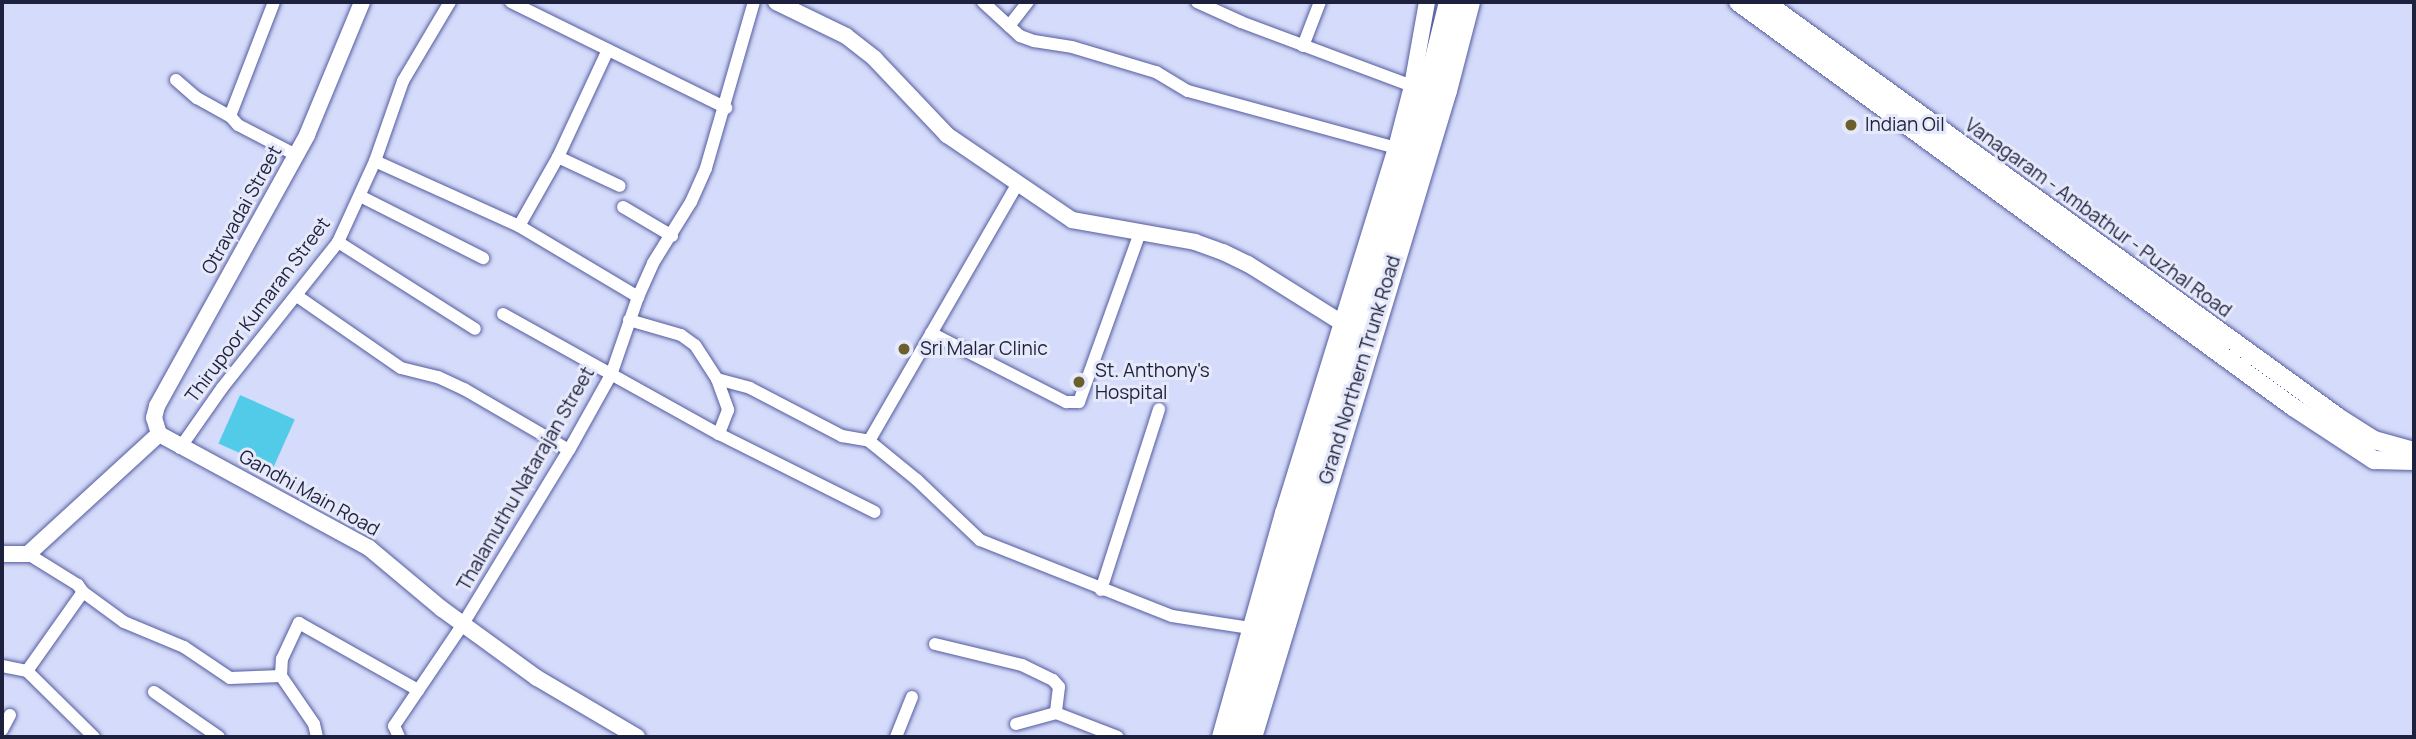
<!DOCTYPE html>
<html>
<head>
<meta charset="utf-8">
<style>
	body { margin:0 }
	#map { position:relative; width:2416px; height:739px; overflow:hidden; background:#d5dbfa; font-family:Manrope,sans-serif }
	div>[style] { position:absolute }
	.water>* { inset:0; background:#52cbe9; transform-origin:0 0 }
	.roads { filter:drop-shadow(0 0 2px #545c9f) drop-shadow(0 0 2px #545c9f) }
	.street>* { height:12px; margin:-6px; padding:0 6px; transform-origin:6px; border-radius:6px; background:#fff }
	.secondary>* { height:16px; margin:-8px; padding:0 8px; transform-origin:8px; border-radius:8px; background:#fff }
	.primary>* { height:18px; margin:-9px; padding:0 9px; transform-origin:9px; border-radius:9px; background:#fff }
	.highway>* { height:21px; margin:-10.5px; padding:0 10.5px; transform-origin:10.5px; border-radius:10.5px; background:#fff }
	.dots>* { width:19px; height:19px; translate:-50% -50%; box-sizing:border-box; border:4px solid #e6e9f9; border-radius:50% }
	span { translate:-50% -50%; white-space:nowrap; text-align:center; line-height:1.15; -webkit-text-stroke:6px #e6e9f9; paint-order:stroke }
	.poi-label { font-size:19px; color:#1d213d }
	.left { translate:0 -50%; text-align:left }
	.street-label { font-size:19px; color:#1d213d }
	.frame { position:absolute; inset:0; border:4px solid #1d213d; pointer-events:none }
</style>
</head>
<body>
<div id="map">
	<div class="water">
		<i style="left:240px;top:395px;width:60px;height:53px;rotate:24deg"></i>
	</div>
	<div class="roads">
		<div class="street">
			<i style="left:274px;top:2px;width:122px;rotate:111.1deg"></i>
			<i style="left:230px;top:116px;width:12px;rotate:48deg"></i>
			<i style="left:238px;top:125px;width:65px;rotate:27.3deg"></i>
			<i style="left:511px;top:2px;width:240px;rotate:26.2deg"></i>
			<i style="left:983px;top:2px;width:50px;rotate:42.6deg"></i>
			<i style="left:1020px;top:36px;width:15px;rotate:20deg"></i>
			<i style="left:1034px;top:41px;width:38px;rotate:9deg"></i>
			<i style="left:1072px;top:47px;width:88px;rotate:16.6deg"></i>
			<i style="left:1156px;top:72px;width:37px;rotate:31deg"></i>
			<i style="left:1188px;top:91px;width:216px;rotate:15.3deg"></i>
			<i style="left:1197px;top:2px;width:48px;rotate:24.4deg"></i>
			<i style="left:1241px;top:22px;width:183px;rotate:20.5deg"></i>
			<i style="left:1009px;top:26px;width:31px;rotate:-52deg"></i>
			<i style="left:1303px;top:46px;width:47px;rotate:-68.9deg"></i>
			<i style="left:176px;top:80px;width:28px;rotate:41deg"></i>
			<i style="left:197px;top:98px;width:38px;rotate:29deg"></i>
			<i style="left:558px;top:157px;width:68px;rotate:25.1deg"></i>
			<i style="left:375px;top:161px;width:158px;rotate:24.3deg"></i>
			<i style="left:519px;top:226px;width:139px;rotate:30.8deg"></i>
			<i style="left:360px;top:196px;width:138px;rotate:26.8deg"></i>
			<i style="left:623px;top:207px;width:57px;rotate:30.6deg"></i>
			<i style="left:519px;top:226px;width:79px;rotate:-60.5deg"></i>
			<i style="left:558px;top:157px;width:118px;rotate:-65deg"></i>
			<i style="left:338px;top:242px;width:162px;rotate:32.4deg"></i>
			<i style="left:297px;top:296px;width:126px;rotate:34.7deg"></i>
			<i style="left:401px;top:368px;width:38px;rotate:14deg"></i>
			<i style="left:438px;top:377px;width:29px;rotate:25deg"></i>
			<i style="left:464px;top:389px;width:121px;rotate:30.2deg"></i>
			<i style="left:503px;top:314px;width:247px;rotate:29.1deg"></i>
			<i style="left:719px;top:434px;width:174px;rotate:26.6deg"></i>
			<i style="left:629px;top:320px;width:54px;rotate:16.1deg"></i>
			<i style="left:681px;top:335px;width:17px;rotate:36deg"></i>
			<i style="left:695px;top:345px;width:40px;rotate:57.1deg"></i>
			<i style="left:717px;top:379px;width:33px;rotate:70deg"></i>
			<i style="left:728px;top:410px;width:26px;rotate:111deg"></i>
			<i style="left:931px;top:333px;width:152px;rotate:27.1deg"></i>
			<i style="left:1066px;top:402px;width:13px"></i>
			<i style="left:1079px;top:402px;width:180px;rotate:-70.2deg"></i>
			<i style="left:717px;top:379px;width:34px;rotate:15deg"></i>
			<i style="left:750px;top:388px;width:104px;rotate:27.6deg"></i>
			<i style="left:842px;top:436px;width:27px;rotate:10deg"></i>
			<i style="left:869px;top:441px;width:62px;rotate:39.1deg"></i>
			<i style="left:917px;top:480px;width:87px;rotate:43.6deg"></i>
			<i style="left:980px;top:540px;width:206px;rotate:21.6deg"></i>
			<i style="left:1172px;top:616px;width:79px;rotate:8.7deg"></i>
			<i style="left:869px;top:441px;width:296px;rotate:-60deg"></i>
			<i style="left:180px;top:448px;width:73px;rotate:-55deg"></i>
			<i style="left:222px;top:388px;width:186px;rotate:-51.5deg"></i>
			<i style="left:338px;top:242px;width:89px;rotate:-65.4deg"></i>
			<i style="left:375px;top:161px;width:85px;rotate:-70.7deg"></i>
			<i style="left:403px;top:81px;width:92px;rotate:-59.3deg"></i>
			<i style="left:1101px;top:590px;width:190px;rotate:-72.2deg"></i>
			<i style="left:83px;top:592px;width:51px;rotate:36.2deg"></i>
			<i style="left:124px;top:622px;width:65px;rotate:22.6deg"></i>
			<i style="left:184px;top:647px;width:55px;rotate:34deg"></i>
			<i style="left:230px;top:678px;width:51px;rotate:-2.2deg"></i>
			<i style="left:935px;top:644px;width:89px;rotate:13.6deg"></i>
			<i style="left:1022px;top:665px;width:34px;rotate:26deg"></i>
			<i style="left:1053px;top:680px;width:9px;rotate:49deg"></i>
			<i style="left:1059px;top:687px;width:26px;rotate:97deg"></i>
			<i style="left:1056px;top:713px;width:66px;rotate:21.2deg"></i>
			<i style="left:2px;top:666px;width:25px;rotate:11deg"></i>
			<i style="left:27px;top:671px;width:94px;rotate:44.6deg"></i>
			<i style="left:27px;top:671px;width:97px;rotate:-54.7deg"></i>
			<i style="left:83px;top:592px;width:9px;rotate:-126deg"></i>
			<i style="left:78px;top:585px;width:59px;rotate:-148.2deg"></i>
			<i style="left:154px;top:692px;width:79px;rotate:34.7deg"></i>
			<i style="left:1016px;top:724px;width:41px;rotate:-15.4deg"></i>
			<i style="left:2px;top:730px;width:17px;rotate:-62deg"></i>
			<i style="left:317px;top:737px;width:13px;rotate:-103deg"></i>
			<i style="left:314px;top:724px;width:58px;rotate:-124.5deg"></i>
			<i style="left:281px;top:676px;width:17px;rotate:-87deg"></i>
			<i style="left:282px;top:659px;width:40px;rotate:-65deg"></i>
			<i style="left:299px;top:623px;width:137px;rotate:29.4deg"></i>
			<i style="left:399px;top:737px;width:12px;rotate:-114deg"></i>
			<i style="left:394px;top:726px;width:123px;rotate:-55.9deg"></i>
			<i style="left:463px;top:624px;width:204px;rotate:-58.7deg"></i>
			<i style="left:569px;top:450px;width:86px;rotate:-60.8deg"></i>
			<i style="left:611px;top:375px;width:83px;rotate:-70.9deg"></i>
			<i style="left:638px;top:297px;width:37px;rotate:-66deg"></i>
			<i style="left:653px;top:263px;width:72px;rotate:-58.1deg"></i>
			<i style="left:691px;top:202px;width:37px;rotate:-66deg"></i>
			<i style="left:706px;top:168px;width:173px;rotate:-73.9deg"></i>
			<i style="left:896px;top:737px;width:43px;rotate:-68.2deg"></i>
		</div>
		<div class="secondary">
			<i style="left:776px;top:2px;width:78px;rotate:25.9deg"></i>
			<i style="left:846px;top:36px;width:37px;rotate:38deg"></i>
			<i style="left:875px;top:59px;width:105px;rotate:46.5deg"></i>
			<i style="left:947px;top:135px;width:151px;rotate:34.2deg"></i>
			<i style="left:1072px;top:220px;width:125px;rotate:10.1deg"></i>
			<i style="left:1195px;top:242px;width:30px;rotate:20deg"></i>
			<i style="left:1223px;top:252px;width:28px;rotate:26deg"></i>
			<i style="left:1248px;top:264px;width:111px;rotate:32.1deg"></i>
			<i style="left:159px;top:434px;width:17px;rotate:-107deg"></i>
			<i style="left:154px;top:418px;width:12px;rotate:-76deg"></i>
			<i style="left:157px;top:406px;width:310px;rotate:-61deg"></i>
			<i style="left:307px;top:135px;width:144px;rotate:-67.5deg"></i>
			<i style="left:2px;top:554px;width:26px"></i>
			<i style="left:28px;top:554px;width:178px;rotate:-42.5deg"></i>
			<i style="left:159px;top:434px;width:239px;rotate:28.5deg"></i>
			<i style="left:369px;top:548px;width:95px;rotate:39.9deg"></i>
			<i style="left:442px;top:609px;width:117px;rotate:36deg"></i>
			<i style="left:537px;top:678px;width:116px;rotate:30.5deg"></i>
			<i style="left:1220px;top:737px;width:233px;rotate:-74.3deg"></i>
			<i style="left:1283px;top:513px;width:382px;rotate:-72.8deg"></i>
			<i style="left:1396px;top:148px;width:64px;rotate:-75.5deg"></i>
			<i style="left:1412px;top:86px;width:85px;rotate:-79.9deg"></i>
		</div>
		<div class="primary">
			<i style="left:1738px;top:2px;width:687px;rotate:36.12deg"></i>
			<i style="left:2293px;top:407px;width:97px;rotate:33.2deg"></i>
			<i style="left:2374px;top:460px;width:40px;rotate:1.4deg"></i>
			<i style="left:1765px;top:2px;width:707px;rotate:35.91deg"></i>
			<i style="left:2338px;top:417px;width:43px;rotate:32.6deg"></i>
			<i style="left:2374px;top:440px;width:41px;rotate:15.4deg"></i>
		</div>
		<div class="highway">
			<i style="left:1234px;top:737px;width:415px;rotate:-73.8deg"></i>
			<i style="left:1350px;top:339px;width:224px;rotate:-72.3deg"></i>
			<i style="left:1418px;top:126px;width:128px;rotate:-76deg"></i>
			<i style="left:1251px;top:737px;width:676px;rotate:-73.23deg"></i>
			<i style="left:1446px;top:90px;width:91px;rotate:-75.4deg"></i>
		</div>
	</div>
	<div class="dots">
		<i style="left:1851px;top:125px;background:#6b602d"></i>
		<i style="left:904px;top:349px;background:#6b602d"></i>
		<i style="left:1079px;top:382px;background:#6b602d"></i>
	</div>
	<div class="poi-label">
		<span class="left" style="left:1865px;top:125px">Indian Oil</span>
		<span class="left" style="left:920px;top:349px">Sri Malar Clinic</span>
		<span class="left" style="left:1095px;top:382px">St. Anthony's<br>Hospital</span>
	</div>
	<div class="street-label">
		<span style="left:242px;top:210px;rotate:-61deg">Otravadai Street</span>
		<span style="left:2098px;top:218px;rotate:36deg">Vanagaram - Ambathur - Puzhal Road</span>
		<span style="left:258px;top:310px;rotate:-53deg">Thirupoor Kumaran Street</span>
		<span style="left:1360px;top:370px;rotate:-73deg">Grand Northern Trunk Road</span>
		<span style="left:526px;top:479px;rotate:-60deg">Thalamuthu Natarajan Street</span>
		<span style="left:309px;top:493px;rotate:29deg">Gandhi Main Road</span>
	</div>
	<div class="frame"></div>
</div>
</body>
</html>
